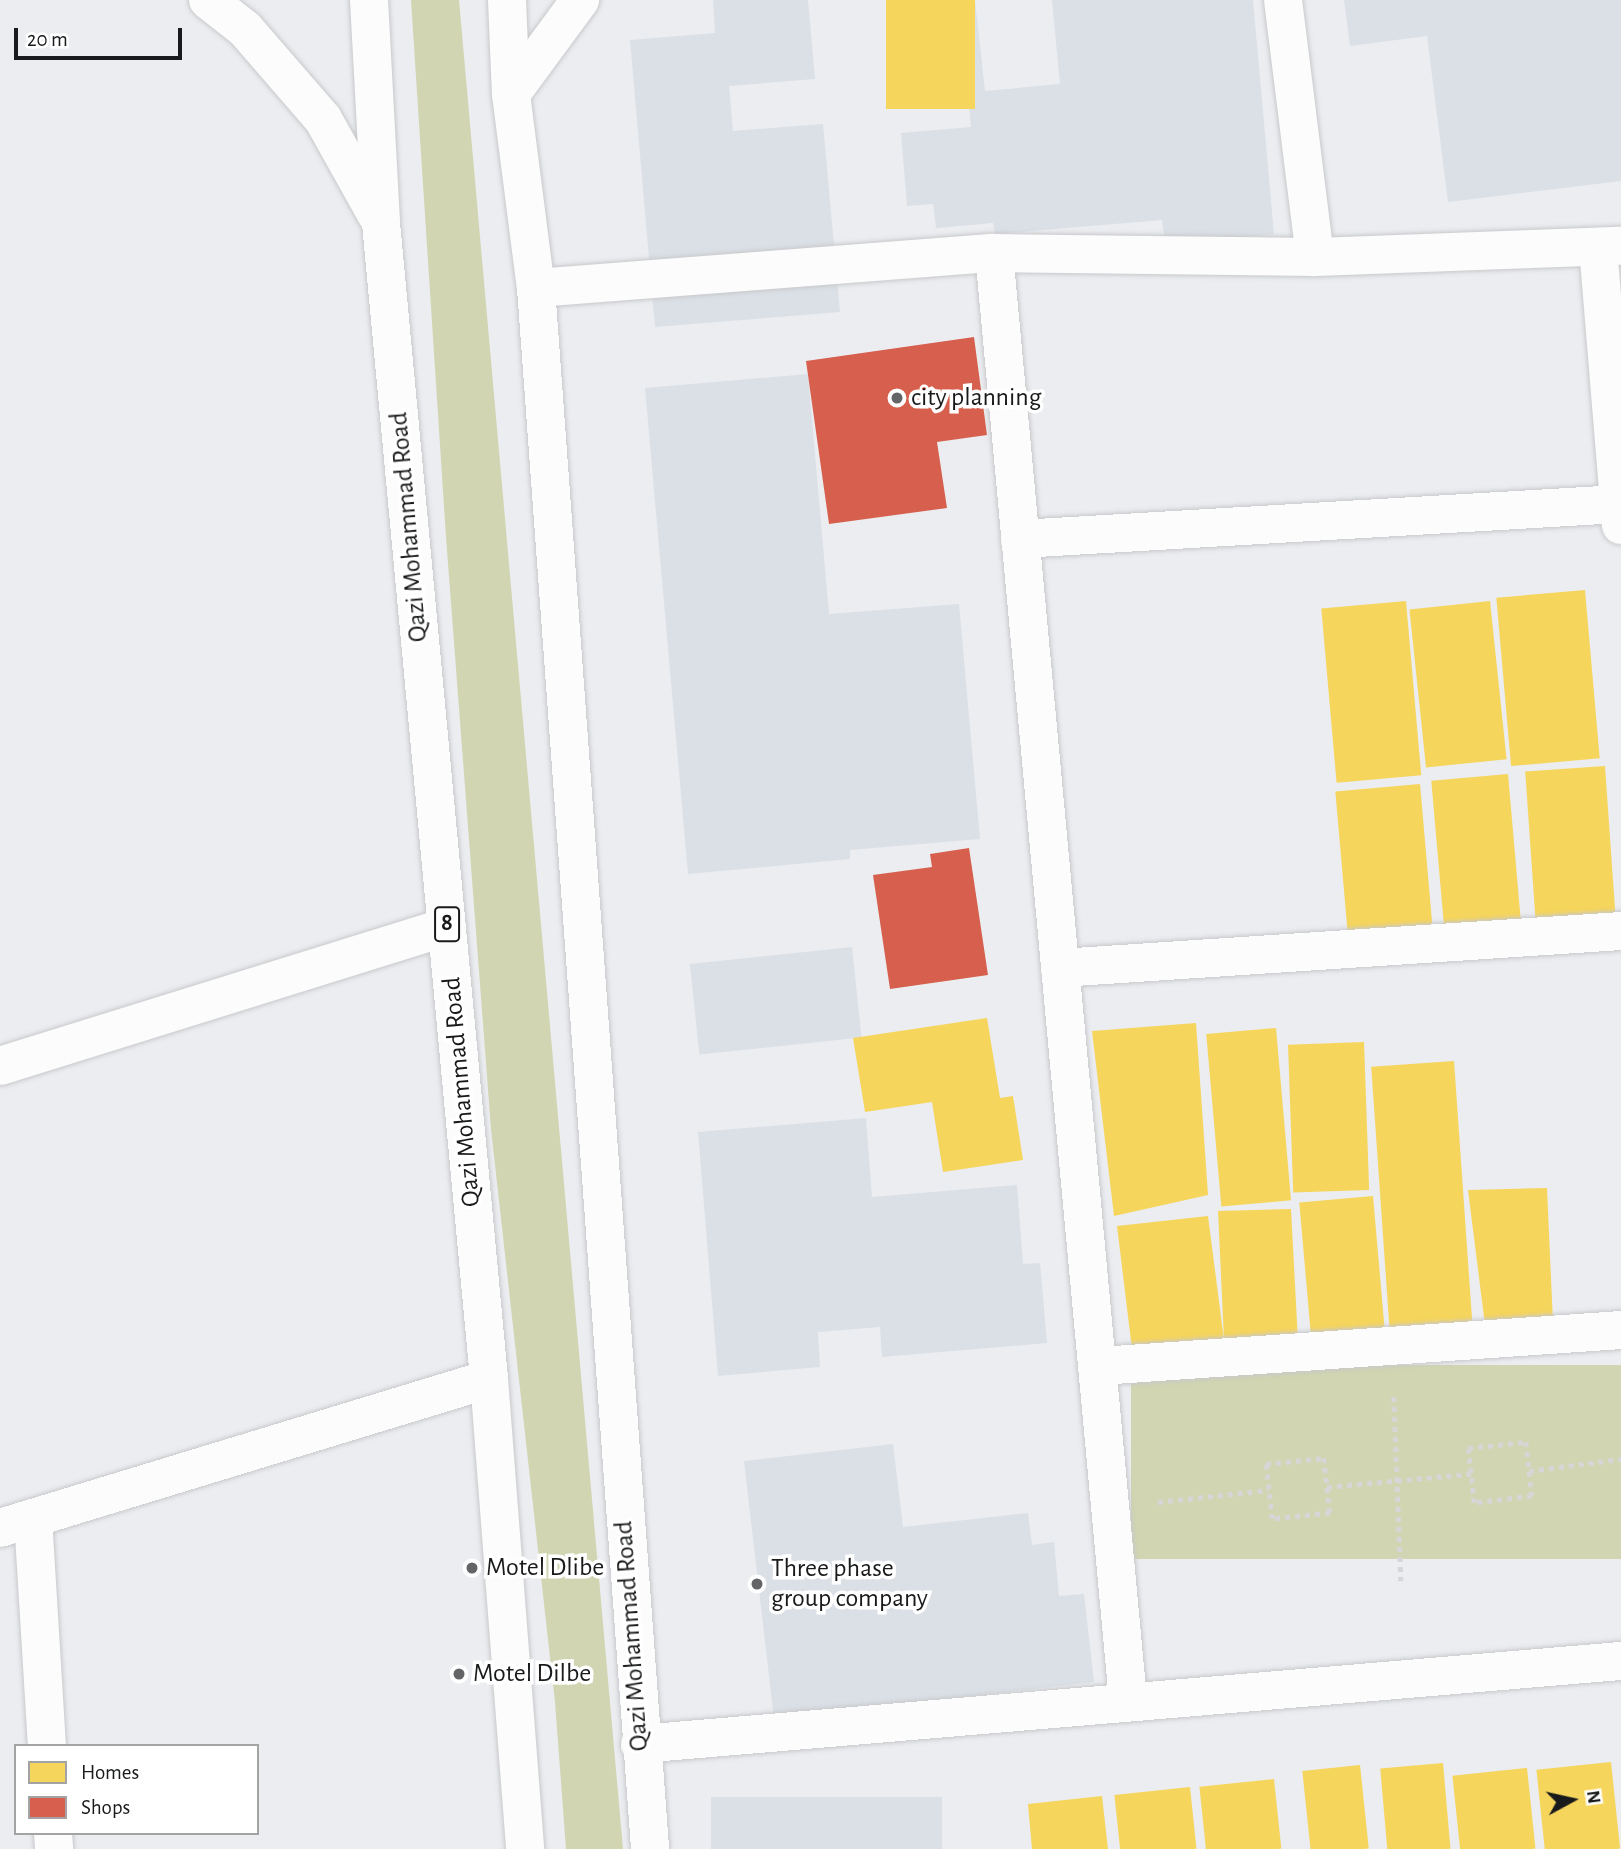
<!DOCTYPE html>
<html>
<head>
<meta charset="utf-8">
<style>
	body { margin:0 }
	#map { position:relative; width:1621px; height:1849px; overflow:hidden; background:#ebedf0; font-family:"Alegreya Sans",sans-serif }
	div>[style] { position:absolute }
	.built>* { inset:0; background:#dbe0e7; transform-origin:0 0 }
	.green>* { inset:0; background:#d1d5b1; transform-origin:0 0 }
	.homes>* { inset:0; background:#f6d55c; transform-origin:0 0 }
	.shops>* { inset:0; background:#d6604d }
	.path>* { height:4.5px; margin-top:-2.25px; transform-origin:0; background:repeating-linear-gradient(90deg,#d6d6d6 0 5px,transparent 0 10px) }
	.roads { filter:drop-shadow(0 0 2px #c8c9cb) drop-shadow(0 0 2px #c8c9cb) }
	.minor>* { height:38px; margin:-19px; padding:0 19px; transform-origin:19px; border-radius:19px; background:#fcfcfd }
	.major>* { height:38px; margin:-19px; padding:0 19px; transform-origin:19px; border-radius:19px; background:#fcfcfd }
	.dots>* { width:19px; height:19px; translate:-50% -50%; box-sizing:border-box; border:4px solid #fff; border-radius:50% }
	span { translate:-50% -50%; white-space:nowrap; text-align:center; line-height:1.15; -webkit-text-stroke:7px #fff; paint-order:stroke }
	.shield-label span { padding:2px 5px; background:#fff; border:2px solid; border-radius:5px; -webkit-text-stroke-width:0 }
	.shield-label { font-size:24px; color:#191a1b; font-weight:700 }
	.poi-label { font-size:26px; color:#191a1b }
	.left { translate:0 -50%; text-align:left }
	.street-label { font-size:26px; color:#191a1b }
	.legend { position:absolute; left:14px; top:1744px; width:245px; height:91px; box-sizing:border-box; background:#fff; border:2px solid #a3a3a4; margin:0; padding:9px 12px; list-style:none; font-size:21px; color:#191a1b }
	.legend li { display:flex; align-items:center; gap:14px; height:35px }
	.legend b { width:35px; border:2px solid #a3a3a4 }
	.north { position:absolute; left:1537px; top:1765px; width:70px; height:70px; -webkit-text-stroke:5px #fff; paint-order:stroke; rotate:82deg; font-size:19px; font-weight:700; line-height:28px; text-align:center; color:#191a1b }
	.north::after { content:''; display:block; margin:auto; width:24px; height:32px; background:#191a1b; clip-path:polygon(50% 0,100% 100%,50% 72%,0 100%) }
	.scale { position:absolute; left:14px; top:28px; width:168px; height:32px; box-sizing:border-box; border:4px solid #191a1b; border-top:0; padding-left:9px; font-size:21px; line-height:24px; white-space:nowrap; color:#191a1b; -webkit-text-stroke:5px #fff; paint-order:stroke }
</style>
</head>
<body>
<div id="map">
	<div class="built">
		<i style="clip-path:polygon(713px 0,808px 0,815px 79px,729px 86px,733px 131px,823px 124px,840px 312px,655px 327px,630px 40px,715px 33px)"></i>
		<i style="clip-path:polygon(886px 0,975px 0,985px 91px,1060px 84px,1052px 0,1253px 0,1274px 234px,1165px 244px,1162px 220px,995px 234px,993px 223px,936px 228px,933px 204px,907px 206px,901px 133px,971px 127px,969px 102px,896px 109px)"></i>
		<i style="clip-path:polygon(1344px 0,1621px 0,1621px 181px,1448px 202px,1427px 36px,1350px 46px)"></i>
		<i style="clip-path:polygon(808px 374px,829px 614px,959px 604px,980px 839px,850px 850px,850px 859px,688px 874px,645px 388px)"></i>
		<i style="left:852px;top:947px;width:91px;height:163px;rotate:84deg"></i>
		<i style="clip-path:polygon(866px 1118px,872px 1197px,1017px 1185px,1023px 1264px,1040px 1263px,1047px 1343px,882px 1357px,880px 1327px,818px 1332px,820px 1367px,718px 1376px,698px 1132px)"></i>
		<i style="clip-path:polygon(893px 1444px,903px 1527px,1028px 1513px,1032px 1545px,1054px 1542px,1059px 1596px,1084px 1594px,1094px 1682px,774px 1719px,744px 1461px)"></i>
		<i style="left:711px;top:1797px;width:231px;height:52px"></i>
	</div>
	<div class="green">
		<i style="clip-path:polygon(411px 0,459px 0,623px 1849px,566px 1849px,555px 1702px,491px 1129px,446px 537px)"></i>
		<i style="left:1621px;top:1365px;width:194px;height:490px;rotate:90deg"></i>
	</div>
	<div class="homes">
		<i style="left:886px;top:0;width:89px;height:109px"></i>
		<i style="left:1585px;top:590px;width:169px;height:89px;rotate:85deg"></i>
		<i style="left:1406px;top:601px;width:175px;height:85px;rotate:85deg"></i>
		<i style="left:1490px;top:601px;width:159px;height:81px;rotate:84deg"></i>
		<i style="left:1605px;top:766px;width:153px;height:80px;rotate:86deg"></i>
		<i style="left:1508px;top:774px;width:152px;height:77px;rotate:85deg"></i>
		<i style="left:1420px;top:784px;width:149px;height:85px;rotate:85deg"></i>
		<i style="clip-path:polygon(987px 1018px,1000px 1098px,1013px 1096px,1023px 1160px,943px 1172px,932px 1102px,865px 1112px,853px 1038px)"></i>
		<i style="clip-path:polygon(1196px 1023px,1208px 1195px,1114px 1216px,1092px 1031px)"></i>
		<i style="left:1276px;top:1028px;width:173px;height:70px;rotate:85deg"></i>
		<i style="left:1364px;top:1042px;width:148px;height:76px;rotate:88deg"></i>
		<i style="left:1454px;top:1061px;width:272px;height:83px;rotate:86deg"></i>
		<i style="clip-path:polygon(1547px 1188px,1553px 1323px,1485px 1325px,1468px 1190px)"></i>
		<i style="left:1373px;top:1196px;width:141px;height:74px;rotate:85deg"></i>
		<i style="clip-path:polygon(1291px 1209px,1298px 1341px,1136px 1382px,1117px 1226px,1208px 1216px,1224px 1340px,1218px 1211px)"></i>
		<i style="left:1611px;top:1762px;width:87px;height:75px;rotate:84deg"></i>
		<i style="left:1443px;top:1763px;width:86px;height:63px;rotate:85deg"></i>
		<i style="left:1360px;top:1765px;width:84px;height:58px;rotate:84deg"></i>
		<i style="left:1527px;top:1768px;width:81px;height:75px;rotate:84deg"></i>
		<i style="left:1274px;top:1779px;width:70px;height:75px;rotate:84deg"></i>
		<i style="left:1190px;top:1787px;width:62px;height:76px;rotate:84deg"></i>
		<i style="clip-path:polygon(1102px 1796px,1108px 1849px,1032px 1849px,1028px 1804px)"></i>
	</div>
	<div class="shops">
		<i style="clip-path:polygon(974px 337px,987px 435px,937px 442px,947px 508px,829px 524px,806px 361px)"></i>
		<i style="clip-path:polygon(969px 848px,988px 975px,890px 989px,873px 875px,932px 867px,930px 854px)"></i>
	</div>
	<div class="path">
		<i style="left:1394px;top:1397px;width:184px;rotate:87.8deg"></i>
		<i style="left:1526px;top:1442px;width:54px;rotate:83.7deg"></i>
		<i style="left:1532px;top:1496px;width:58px;rotate:173.1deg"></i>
		<i style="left:1474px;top:1503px;width:55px;rotate:-96.2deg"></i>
		<i style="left:1468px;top:1448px;width:58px;rotate:-5.9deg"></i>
		<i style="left:1324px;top:1458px;width:55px;rotate:83.8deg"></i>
		<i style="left:1330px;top:1513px;width:58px;rotate:174.1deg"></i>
		<i style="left:1272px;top:1519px;width:55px;rotate:-96.2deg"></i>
		<i style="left:1266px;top:1464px;width:58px;rotate:-5.9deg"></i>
		<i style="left:1529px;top:1471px;width:93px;rotate:-7.4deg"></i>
		<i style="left:1327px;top:1487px;width:145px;rotate:-5.2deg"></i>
		<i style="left:1158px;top:1502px;width:111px;rotate:-6.2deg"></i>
	</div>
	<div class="roads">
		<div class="minor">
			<i style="left:1283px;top:0;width:259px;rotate:82.9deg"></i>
			<i style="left:1598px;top:247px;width:279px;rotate:85.3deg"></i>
			<i style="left:994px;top:253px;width:1452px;rotate:84.71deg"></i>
			<i style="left:536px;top:288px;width:459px;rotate:-4.4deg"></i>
			<i style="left:994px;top:253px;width:321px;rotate:0.7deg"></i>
			<i style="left:1315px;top:257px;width:306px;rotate:-2.1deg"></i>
			<i style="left:1020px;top:539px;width:600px;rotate:-3.34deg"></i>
			<i style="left:1060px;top:968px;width:562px;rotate:-3.77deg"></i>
			<i style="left:0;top:1066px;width:468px;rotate:-17.3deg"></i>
			<i style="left:1100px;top:1366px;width:522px;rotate:-3.95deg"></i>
			<i style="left:33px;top:1518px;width:228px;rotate:86.5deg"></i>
			<i style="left:0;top:1528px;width:511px;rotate:-16.95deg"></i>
			<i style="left:640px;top:1744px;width:985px;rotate:-4.84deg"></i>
			<i style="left:53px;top:1833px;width:16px;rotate:86deg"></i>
		</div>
		<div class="major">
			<i style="left:208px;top:0;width:47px;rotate:38.1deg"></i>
			<i style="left:245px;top:29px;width:119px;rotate:49.1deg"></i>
			<i style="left:323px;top:119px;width:109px;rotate:60.8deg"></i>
			<i style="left:369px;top:0;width:223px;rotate:86.9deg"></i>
			<i style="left:381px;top:223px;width:1161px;rotate:84.66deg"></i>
			<i style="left:489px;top:1379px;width:471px;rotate:85.6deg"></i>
			<i style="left:507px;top:0;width:94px;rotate:87.6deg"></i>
			<i style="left:511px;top:94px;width:196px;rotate:82.7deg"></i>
			<i style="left:536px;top:288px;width:1565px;rotate:85.82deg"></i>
			<i style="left:511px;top:94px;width:117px;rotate:-53.7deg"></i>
		</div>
	</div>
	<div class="dots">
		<i style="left:897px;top:398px;background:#626466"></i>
		<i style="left:472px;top:1568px;background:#626466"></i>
		<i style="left:757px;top:1584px;background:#626466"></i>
		<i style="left:459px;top:1674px;background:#626466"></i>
	</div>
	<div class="shield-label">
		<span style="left:447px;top:924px">8</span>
	</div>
	<div class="poi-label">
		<span class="left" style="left:911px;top:398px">city planning</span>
		<span class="left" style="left:486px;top:1568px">Motel Dlibe</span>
		<span class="left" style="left:771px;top:1584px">Three phase<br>group company</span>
		<span class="left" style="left:473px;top:1674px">Motel Dilbe</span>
	</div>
	<div class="street-label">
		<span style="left:409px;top:527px;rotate:-95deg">Qazi Mohammad Road</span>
		<span style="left:462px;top:1092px;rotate:-95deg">Qazi Mohammad Road</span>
		<span style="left:632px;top:1636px;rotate:-94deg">Qazi Mohammad Road</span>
	</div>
	<ul class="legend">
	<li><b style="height:19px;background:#f6d55c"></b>Homes</li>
	<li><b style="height:19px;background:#d6604d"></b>Shops</li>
	</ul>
	<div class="north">N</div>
	<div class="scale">20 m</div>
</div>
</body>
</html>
